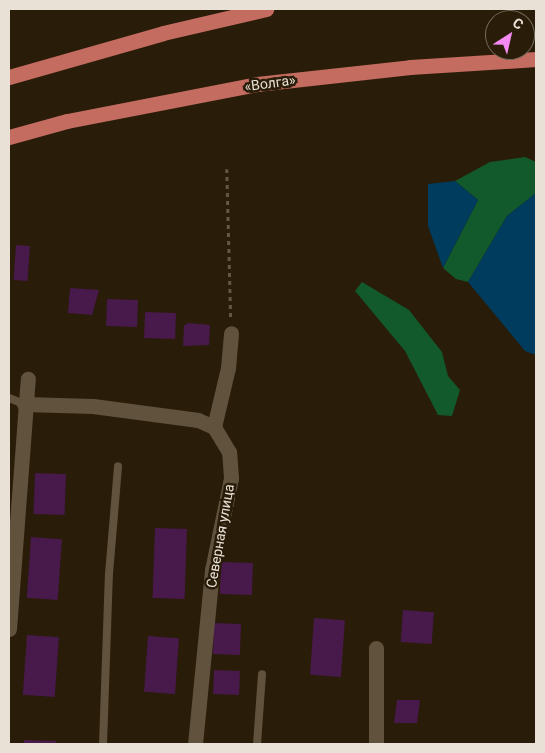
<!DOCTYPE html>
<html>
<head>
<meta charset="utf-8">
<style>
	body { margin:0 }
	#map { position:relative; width:545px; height:753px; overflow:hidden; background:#291c09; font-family:Roboto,sans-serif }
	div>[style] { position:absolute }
	.forest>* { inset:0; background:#12592b }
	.water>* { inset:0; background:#003c5e }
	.building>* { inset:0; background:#48194b; transform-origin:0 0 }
	.path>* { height:2.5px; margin-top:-1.25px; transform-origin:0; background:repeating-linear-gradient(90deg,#635747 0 4px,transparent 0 8px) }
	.service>* { height:8px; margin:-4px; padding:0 4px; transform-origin:4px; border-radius:4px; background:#61523e }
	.minor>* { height:15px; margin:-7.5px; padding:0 7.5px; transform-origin:7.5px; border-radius:7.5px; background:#61523e }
	.trunk>* { height:15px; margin:-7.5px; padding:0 7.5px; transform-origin:7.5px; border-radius:7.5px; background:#c46c60 }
	span { translate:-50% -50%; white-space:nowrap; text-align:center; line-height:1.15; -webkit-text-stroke:5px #291c09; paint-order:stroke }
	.street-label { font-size:14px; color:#eae1d6 }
	.frame { position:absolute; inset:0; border:10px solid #eae1d6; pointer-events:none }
	.north { position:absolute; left:485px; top:10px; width:50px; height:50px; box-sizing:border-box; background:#291c09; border:1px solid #766b5b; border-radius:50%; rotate:35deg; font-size:14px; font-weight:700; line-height:20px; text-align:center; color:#eae1d6 }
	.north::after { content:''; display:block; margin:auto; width:18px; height:22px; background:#f38af2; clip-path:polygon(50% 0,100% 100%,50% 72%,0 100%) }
</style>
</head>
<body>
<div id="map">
	<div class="forest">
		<i style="clip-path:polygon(525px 157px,536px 162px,536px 193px,507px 216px,468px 282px,456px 279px,443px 268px,478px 200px,455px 181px,490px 162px)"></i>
		<i style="clip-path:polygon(362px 282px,409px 310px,442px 352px,448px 376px,460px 390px,452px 416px,438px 415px,405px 351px,355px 291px)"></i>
	</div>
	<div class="water">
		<i style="clip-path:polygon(455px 181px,478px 200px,443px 268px,428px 226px,428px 184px)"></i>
		<i style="clip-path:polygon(536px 193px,536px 355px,525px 351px,468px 282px,507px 216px)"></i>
	</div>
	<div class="building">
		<i style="left:16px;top:245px;width:14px;height:35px;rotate:4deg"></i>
		<i style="clip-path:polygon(70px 288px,99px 290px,92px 315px,68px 313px)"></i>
		<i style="left:107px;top:299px;width:31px;height:27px;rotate:2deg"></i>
		<i style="left:145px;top:312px;width:31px;height:26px;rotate:2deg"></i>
		<i style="clip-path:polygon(188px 323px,210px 325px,209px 345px,183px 346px,184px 326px)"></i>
		<i style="left:35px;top:473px;width:31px;height:41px;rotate:2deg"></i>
		<i style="left:155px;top:528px;width:32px;height:70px;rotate:2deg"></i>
		<i style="left:31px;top:537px;width:31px;height:61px;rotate:4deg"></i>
		<i style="left:221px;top:562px;width:32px;height:32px;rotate:2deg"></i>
		<i style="left:403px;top:610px;width:31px;height:32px;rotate:4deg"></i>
		<i style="left:314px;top:618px;width:31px;height:57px;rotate:4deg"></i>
		<i style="left:214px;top:623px;width:27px;height:31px;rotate:2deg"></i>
		<i style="left:27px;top:635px;width:32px;height:60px;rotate:4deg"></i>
		<i style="left:148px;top:636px;width:31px;height:56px;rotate:4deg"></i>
		<i style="left:214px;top:670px;width:26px;height:24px;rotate:2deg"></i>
		<i style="clip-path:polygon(397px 700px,420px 700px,417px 723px,394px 723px)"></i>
		<i style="clip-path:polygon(24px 740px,56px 741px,56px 744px,24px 744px)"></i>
	</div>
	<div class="path">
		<i style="left:227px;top:169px;width:151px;rotate:88.5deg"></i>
	</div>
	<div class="service">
		<i style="left:9px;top:398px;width:16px;rotate:22deg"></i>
		<i style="left:103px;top:744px;width:170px;rotate:-88deg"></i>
		<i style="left:109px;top:574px;width:108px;rotate:-85.2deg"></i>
		<i style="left:257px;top:744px;width:70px;rotate:-85.9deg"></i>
	</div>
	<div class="minor">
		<i style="left:24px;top:404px;width:69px;rotate:1.7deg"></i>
		<i style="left:93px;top:406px;width:106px;rotate:7.6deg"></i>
		<i style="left:198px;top:420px;width:17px;rotate:24deg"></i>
		<i style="left:9px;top:629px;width:251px;rotate:-85.7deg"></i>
		<i style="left:376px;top:648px;width:96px;rotate:90deg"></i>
		<i style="left:195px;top:744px;width:175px;rotate:-84.4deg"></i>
		<i style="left:212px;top:570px;width:94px;rotate:-78.3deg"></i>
		<i style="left:231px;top:478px;width:26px;rotate:-94deg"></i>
		<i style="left:229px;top:452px;width:29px;rotate:-121deg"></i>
		<i style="left:214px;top:427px;width:61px;rotate:-76.7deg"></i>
		<i style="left:228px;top:368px;width:35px;rotate:-85deg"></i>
	</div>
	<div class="trunk">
		<i style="left:9px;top:77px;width:160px;rotate:-15.9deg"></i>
		<i style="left:163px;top:33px;width:106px;rotate:-13.1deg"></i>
		<i style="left:9px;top:137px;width:60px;rotate:-15.4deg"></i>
		<i style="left:67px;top:121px;width:194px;rotate:-11deg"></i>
		<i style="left:257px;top:84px;width:154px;rotate:-6.3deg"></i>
		<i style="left:410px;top:67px;width:126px;rotate:-3.6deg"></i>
	</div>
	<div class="street-label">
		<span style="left:270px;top:83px;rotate:-8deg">«Волга»</span>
		<span style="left:220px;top:536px;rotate:-80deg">Северная улица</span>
	</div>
	<div class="frame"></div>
	<div class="north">С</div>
</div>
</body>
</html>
